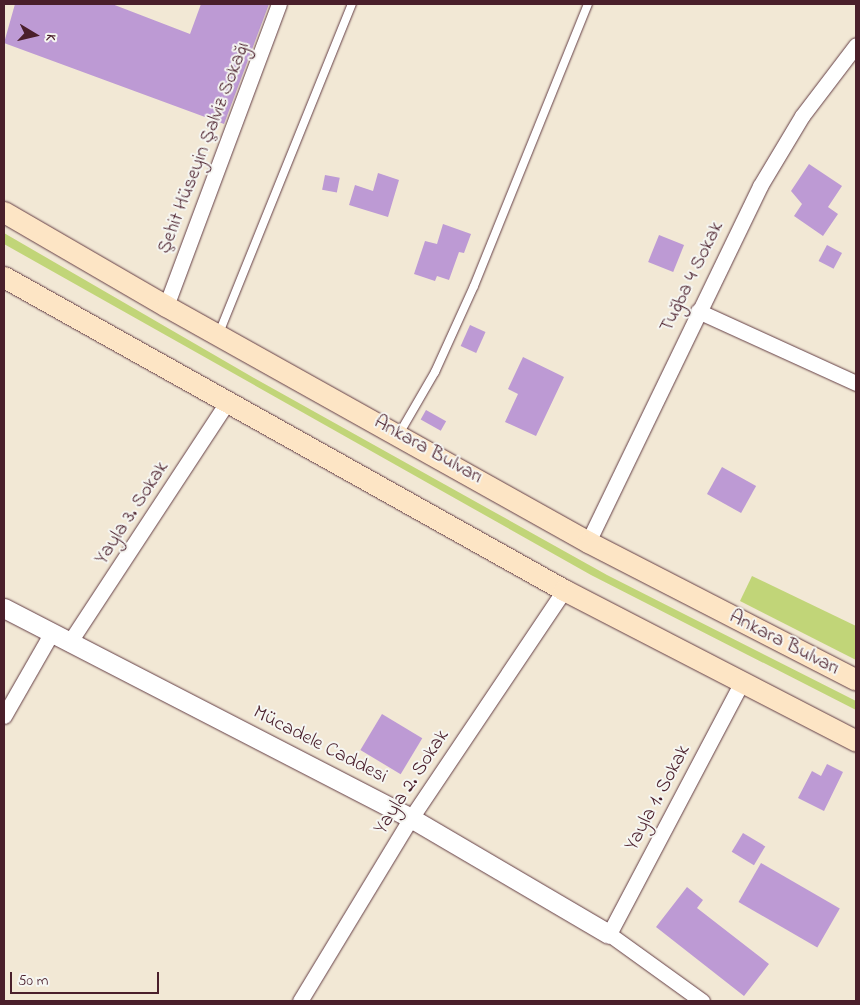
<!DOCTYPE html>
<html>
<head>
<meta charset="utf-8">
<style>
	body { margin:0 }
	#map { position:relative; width:860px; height:1005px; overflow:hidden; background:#f2e8d5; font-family:"Indie Flower",sans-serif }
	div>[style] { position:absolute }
	.green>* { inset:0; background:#c1d578 }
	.building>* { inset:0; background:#bd9ad4; transform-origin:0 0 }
	.roads { filter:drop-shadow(0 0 1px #633d44) drop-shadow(0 0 1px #633d44) }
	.service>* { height:8px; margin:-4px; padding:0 4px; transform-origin:4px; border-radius:4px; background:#fff }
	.minor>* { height:15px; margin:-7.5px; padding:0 7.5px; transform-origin:7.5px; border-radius:7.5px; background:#fff }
	.tertiary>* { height:19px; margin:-9.5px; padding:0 9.5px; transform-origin:9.5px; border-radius:9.5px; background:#fff }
	.secondary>* { height:21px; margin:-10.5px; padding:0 10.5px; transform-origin:10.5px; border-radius:10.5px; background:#fde5c5 }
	span { translate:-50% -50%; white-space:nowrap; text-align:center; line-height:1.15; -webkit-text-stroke:4px #f6f6f2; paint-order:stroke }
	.street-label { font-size:20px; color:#4a1f2b }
	.frame { position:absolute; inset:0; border:5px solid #4a1f2b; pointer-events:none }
	.north { position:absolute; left:10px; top:10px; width:50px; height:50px; -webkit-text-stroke:4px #f6f6f2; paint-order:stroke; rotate:99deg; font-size:14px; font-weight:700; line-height:20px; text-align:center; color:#4a1f2b }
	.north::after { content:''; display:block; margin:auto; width:18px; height:22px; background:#4a1f2b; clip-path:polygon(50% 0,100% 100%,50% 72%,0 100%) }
	.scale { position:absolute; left:10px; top:972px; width:149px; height:22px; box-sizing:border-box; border:2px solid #4a1f2b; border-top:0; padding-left:6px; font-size:15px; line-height:18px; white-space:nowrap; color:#4a1f2b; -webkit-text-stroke:4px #f6f6f2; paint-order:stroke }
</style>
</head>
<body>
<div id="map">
	<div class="green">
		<i style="clip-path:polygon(4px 233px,254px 378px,607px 575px,856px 701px,856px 710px,591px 575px,4px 244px)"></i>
		<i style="clip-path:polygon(752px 576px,856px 626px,856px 660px,740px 601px)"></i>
	</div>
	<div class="building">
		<i style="clip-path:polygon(15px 4px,112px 4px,190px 34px,201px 4px,269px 4px,224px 124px,4px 43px)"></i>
		<i style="clip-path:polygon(809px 164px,842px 186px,828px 207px,838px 214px,823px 236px,794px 216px,802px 204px,791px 191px)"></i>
		<i style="clip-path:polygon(378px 173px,399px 180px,388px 217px,349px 205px,355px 185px,373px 191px)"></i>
		<i style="left:325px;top:175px;width:15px;height:15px;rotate:11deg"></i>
		<i style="clip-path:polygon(443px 224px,471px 234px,464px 253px,459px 252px,449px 280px,437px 276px,435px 281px,414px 274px,425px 241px,437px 244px)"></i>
		<i style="left:659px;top:235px;width:27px;height:29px;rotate:22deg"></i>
		<i style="left:827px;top:245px;width:17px;height:18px;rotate:28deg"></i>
		<i style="left:470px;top:325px;width:17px;height:23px;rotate:24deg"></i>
		<i style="clip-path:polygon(523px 357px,564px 377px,536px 436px,505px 422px,518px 394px,508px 389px)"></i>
		<i style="left:426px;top:410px;width:23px;height:11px;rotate:29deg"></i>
		<i style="left:722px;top:467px;width:39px;height:31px;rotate:29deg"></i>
		<i style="left:382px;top:714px;width:47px;height:42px;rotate:31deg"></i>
		<i style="clip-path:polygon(827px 764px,843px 772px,824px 811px,798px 798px,812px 771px,821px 776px)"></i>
		<i style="left:743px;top:833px;width:26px;height:22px;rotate:31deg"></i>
		<i style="left:761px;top:863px;width:91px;height:45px;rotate:30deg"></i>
		<i style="clip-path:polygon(687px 887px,703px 900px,697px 908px,769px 964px,744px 996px,656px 927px)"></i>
	</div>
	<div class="roads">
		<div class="service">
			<i style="left:219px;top:333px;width:355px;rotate:-68deg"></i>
			<i style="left:399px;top:434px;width:72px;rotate:-59.9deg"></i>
			<i style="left:435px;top:372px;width:94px;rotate:-65.6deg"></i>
			<i style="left:474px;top:286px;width:304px;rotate:-68deg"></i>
		</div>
		<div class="minor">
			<i style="left:166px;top:306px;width:322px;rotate:-69.5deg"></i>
			<i style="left:698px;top:311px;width:174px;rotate:24.5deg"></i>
			<i style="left:588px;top:542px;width:395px;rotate:-64.2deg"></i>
			<i style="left:760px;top:186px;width:82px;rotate:-59deg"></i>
			<i style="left:802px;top:116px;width:89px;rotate:-52.7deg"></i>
			<i style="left:69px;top:643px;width:286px;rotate:-56.7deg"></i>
			<i style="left:4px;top:716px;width:95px;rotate:-60.2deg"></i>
			<i style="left:300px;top:1001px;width:214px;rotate:-58.8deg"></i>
			<i style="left:411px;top:818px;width:275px;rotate:-56.1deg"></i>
			<i style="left:702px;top:1001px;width:115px;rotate:-144.2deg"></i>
			<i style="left:609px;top:934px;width:285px;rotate:-62.2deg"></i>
		</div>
		<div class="tertiary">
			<i style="left:4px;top:608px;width:458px;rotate:27.3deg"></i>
			<i style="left:411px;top:818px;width:229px;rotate:30.4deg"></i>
		</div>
		<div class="secondary">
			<i style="left:4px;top:212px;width:187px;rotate:30.1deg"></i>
			<i style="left:166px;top:306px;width:484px;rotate:29.2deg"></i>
			<i style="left:588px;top:542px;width:301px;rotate:27.2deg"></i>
			<i style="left:4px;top:277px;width:642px;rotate:29.2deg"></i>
			<i style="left:564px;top:590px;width:329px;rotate:27.3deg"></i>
		</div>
	</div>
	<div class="street-label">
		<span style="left:204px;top:148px;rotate:-69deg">Şehit Hüseyin Şalviz Sokağı</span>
		<span style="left:692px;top:277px;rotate:-64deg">Tuğba 4 Sokak</span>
		<span style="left:428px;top:450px;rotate:29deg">Ankara Bulvarı</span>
		<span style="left:132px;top:513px;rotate:-57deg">Yayla 3. Sokak</span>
		<span style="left:784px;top:643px;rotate:27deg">Ankara Bulvarı</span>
		<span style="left:320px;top:745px;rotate:27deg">Mücadele Caddesi</span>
		<span style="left:412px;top:782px;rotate:-57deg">Yayla 2. Sokak</span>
		<span style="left:658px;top:798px;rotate:-62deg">Yayla 1. Sokak</span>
	</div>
	<div class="frame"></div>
	<div class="north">K</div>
	<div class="scale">50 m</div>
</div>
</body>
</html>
